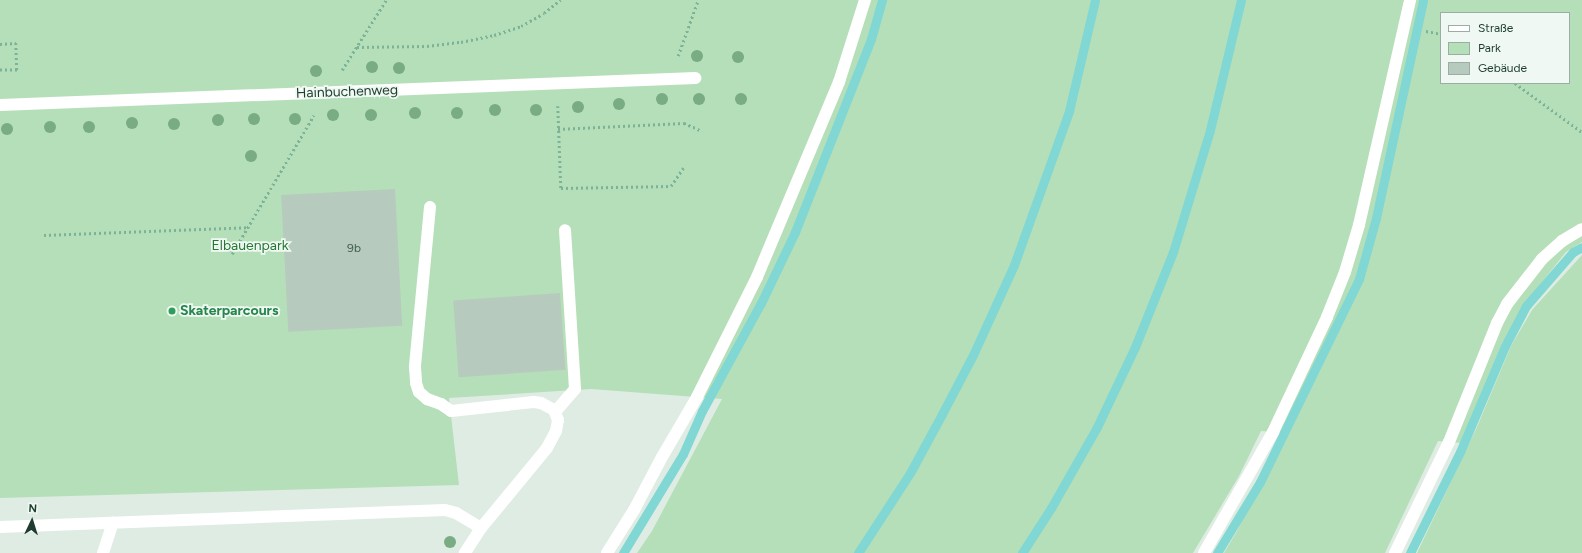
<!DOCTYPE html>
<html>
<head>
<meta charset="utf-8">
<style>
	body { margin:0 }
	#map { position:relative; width:1582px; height:553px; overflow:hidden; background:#dfece3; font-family:Figtree,sans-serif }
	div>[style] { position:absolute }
	.green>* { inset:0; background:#b5dfb8 }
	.stream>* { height:9px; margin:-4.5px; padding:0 4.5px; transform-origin:4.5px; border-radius:4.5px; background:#81d7d3 }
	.building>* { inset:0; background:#b7cabe; transform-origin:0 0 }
	.path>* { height:2.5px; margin-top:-1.25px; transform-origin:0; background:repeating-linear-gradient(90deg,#7cb296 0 2px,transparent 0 5px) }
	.minor>* { height:12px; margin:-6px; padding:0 6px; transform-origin:6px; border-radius:6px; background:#fff }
	.trees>* { width:12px; height:12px; margin:-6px; border-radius:50%; background:#79ac83 }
	.dots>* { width:11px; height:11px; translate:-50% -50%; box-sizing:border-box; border:2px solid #eff8f2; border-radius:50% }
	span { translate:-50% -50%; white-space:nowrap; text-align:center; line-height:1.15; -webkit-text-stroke:3.5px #eff8f2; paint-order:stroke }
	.number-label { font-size:12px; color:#446053 }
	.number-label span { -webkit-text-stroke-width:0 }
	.street-label { font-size:14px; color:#1e3d2f }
	.park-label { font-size:14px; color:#257834 }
	.leisure-label { font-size:14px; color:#27864d; font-weight:700 }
	.left { translate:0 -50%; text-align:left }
	.legend { position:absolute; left:1440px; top:12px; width:130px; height:72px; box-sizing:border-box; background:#eff8f2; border:1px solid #9bada4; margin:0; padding:5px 7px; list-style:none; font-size:12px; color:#1e3d2f }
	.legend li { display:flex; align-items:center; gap:8px; height:20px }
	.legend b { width:20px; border:1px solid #9bada4 }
	.north { position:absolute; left:12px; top:501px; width:40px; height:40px; -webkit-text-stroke:3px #eff8f2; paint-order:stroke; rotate:4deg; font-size:11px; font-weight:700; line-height:16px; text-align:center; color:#1e3d2f }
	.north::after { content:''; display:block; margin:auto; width:14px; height:18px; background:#1e3d2f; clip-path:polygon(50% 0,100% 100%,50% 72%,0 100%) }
</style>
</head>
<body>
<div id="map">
	<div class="green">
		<i style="clip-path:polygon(evenodd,0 0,1582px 0,1582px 242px,1566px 252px,1526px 302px,1505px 339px,1462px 443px,1438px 441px,1385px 553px,1224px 553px,1237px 531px,1288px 433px,1261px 431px,1239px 476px,1193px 553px,637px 553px,652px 531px,722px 399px,591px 389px,449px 398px,459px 485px,0 498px,0 0,1441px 13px,1569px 13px,1569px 83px,1441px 83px,1441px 13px)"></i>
		<i style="clip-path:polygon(1582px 255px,1582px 553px,1417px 553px,1477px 427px,1511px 346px,1532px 310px)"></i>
	</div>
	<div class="stream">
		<i style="left:623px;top:553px;width:116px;rotate:-58.8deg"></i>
		<i style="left:683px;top:454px;width:47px;rotate:-66.2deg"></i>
		<i style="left:702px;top:411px;width:123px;rotate:-61.4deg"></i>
		<i style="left:761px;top:303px;width:79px;rotate:-64.4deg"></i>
		<i style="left:795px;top:232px;width:207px;rotate:-68.5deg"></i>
		<i style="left:871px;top:39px;width:41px;rotate:-74.2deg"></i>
		<i style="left:858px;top:553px;width:95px;rotate:-57deg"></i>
		<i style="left:910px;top:473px;width:67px;rotate:-61.5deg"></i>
		<i style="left:942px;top:414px;width:67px;rotate:-62.3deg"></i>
		<i style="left:973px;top:355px;width:99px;rotate:-65.5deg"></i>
		<i style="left:1014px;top:265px;width:164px;rotate:-70.3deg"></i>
		<i style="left:1069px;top:111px;width:114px;rotate:-76.8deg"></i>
		<i style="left:1022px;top:553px;width:54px;rotate:-57.2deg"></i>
		<i style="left:1051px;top:508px;width:93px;rotate:-60.4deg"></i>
		<i style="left:1097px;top:427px;width:89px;rotate:-64.6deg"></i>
		<i style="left:1135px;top:347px;width:102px;rotate:-68.2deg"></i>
		<i style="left:1173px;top:252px;width:127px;rotate:-73.1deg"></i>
		<i style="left:1210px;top:130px;width:134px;rotate:-76.6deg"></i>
		<i style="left:1217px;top:553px;width:83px;rotate:-58.8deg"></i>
		<i style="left:1260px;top:482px;width:226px;rotate:-64deg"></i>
		<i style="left:1359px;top:279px;width:63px;rotate:-74.4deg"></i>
		<i style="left:1376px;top:218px;width:223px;rotate:-77.8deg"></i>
		<i style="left:1410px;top:553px;width:113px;rotate:-63.7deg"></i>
		<i style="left:1460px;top:452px;width:115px;rotate:-67deg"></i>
		<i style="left:1505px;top:346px;width:45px;rotate:-62.3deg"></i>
		<i style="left:1526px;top:306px;width:72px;rotate:-49deg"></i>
		<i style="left:1573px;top:252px;width:10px;rotate:-29deg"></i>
	</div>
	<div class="building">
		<i style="left:395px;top:189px;width:137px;height:114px;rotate:87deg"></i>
		<i style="left:560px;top:293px;width:77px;height:107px;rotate:86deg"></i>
	</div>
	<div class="path">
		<i style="left:1426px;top:31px;width:15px;rotate:11deg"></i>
		<i style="left:0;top:44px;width:16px;rotate:-4deg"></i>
		<i style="left:16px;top:43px;width:27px;rotate:88deg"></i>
		<i style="left:17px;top:70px;width:17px;rotate:180deg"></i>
		<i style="left:357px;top:47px;width:70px;rotate:-0.8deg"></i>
		<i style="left:427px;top:46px;width:34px;rotate:-7deg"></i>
		<i style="left:461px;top:42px;width:34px;rotate:-12deg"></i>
		<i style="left:494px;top:35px;width:28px;rotate:-18deg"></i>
		<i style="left:521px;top:26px;width:26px;rotate:-29deg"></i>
		<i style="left:544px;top:13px;width:21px;rotate:-39deg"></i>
		<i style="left:678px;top:56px;width:59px;rotate:-70.3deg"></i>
		<i style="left:342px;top:70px;width:83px;rotate:-57.8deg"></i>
		<i style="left:1515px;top:83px;width:83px;rotate:36.2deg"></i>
		<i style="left:558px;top:106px;width:82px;rotate:87.9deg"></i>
		<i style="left:561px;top:188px;width:110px;rotate:-1deg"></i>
		<i style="left:671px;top:186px;width:22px;rotate:-56deg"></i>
		<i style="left:558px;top:129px;width:126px;rotate:-2.7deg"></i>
		<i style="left:684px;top:123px;width:17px;rotate:24deg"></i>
		<i style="left:44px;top:235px;width:204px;rotate:-2.2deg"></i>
		<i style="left:232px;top:254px;width:161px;rotate:-59.5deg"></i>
	</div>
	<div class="minor">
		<i style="left:0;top:105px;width:696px;rotate:-2.22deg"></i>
		<i style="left:430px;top:207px;width:161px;rotate:95.4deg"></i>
		<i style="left:415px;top:367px;width:16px;rotate:86deg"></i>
		<i style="left:416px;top:383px;width:9px;rotate:72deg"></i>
		<i style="left:419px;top:392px;width:11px;rotate:41deg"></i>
		<i style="left:427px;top:399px;width:15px;rotate:20deg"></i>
		<i style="left:441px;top:404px;width:12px;rotate:35deg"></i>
		<i style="left:451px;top:411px;width:83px;rotate:-6.2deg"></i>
		<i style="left:534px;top:402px;width:7px;rotate:8deg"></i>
		<i style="left:541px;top:403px;width:15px;rotate:28deg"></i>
		<i style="left:554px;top:410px;width:11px;rotate:68deg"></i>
		<i style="left:558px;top:420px;width:11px;rotate:100deg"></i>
		<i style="left:556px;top:431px;width:19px;rotate:118deg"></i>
		<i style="left:547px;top:448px;width:104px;rotate:129.5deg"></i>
		<i style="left:481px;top:528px;width:30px;rotate:123deg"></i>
		<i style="left:555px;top:412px;width:30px;rotate:-49deg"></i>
		<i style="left:575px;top:389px;width:159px;rotate:-93.6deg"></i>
		<i style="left:0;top:527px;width:445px;rotate:-2.2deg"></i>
		<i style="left:445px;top:510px;width:11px;rotate:15deg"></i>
		<i style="left:456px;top:513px;width:29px;rotate:31deg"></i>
		<i style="left:103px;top:553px;width:32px;rotate:-72deg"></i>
		<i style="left:607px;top:553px;width:51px;rotate:-57.9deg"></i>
		<i style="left:634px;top:510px;width:60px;rotate:-62.2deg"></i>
		<i style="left:662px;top:457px;width:69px;rotate:-59.7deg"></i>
		<i style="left:697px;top:397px;width:134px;rotate:-63.4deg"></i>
		<i style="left:757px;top:277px;width:212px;rotate:-67.2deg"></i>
		<i style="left:839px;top:82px;width:86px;rotate:-72.4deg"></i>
		<i style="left:1204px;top:553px;width:139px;rotate:-60.3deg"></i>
		<i style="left:1273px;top:432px;width:127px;rotate:-64.8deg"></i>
		<i style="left:1327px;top:317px;width:48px;rotate:-68.2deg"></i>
		<i style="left:1345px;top:272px;width:49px;rotate:-73.4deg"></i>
		<i style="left:1359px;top:225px;width:231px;rotate:-77.2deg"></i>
		<i style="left:1395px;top:553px;width:123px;rotate:-64.1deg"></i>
		<i style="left:1449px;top:442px;width:128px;rotate:-68deg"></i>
		<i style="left:1497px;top:323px;width:21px;rotate:-62deg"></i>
		<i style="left:1507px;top:304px;width:57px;rotate:-52.1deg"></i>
		<i style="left:1542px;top:259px;width:27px;rotate:-42deg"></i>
		<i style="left:1562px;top:241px;width:23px;rotate:-31deg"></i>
	</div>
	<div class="trees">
		<i style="left:697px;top:56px"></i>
		<i style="left:738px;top:57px"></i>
		<i style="left:372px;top:67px"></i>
		<i style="left:399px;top:68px"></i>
		<i style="left:316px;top:71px"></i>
		<i style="left:662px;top:99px"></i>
		<i style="left:699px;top:99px"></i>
		<i style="left:741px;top:99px"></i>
		<i style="left:619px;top:104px"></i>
		<i style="left:578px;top:107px"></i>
		<i style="left:495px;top:110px"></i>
		<i style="left:536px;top:110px"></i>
		<i style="left:415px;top:113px"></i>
		<i style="left:457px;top:113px"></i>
		<i style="left:333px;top:115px"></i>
		<i style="left:371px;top:115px"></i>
		<i style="left:254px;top:119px"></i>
		<i style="left:295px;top:119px"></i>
		<i style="left:218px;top:120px"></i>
		<i style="left:132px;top:123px"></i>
		<i style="left:174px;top:124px"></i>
		<i style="left:50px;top:127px"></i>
		<i style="left:89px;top:127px"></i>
		<i style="left:7px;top:129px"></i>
		<i style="left:251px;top:156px"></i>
		<i style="left:450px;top:542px"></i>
	</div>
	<div class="dots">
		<i style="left:172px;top:311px;background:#2e9e5b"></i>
	</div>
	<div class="number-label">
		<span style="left:354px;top:249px">9b</span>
	</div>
	<div class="street-label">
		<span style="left:347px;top:92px;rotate:-2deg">Hainbuchenweg</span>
	</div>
	<div class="park-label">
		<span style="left:250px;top:246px">Elbauenpark</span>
	</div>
	<div class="leisure-label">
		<span class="left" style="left:180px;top:311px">Skaterparcours</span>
	</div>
	<ul class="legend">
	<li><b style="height:5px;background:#fff"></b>Straße</li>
	<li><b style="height:11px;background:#b5dfb8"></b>Park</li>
	<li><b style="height:11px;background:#b7cabe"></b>Gebäude</li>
	</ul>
	<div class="north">N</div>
</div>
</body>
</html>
